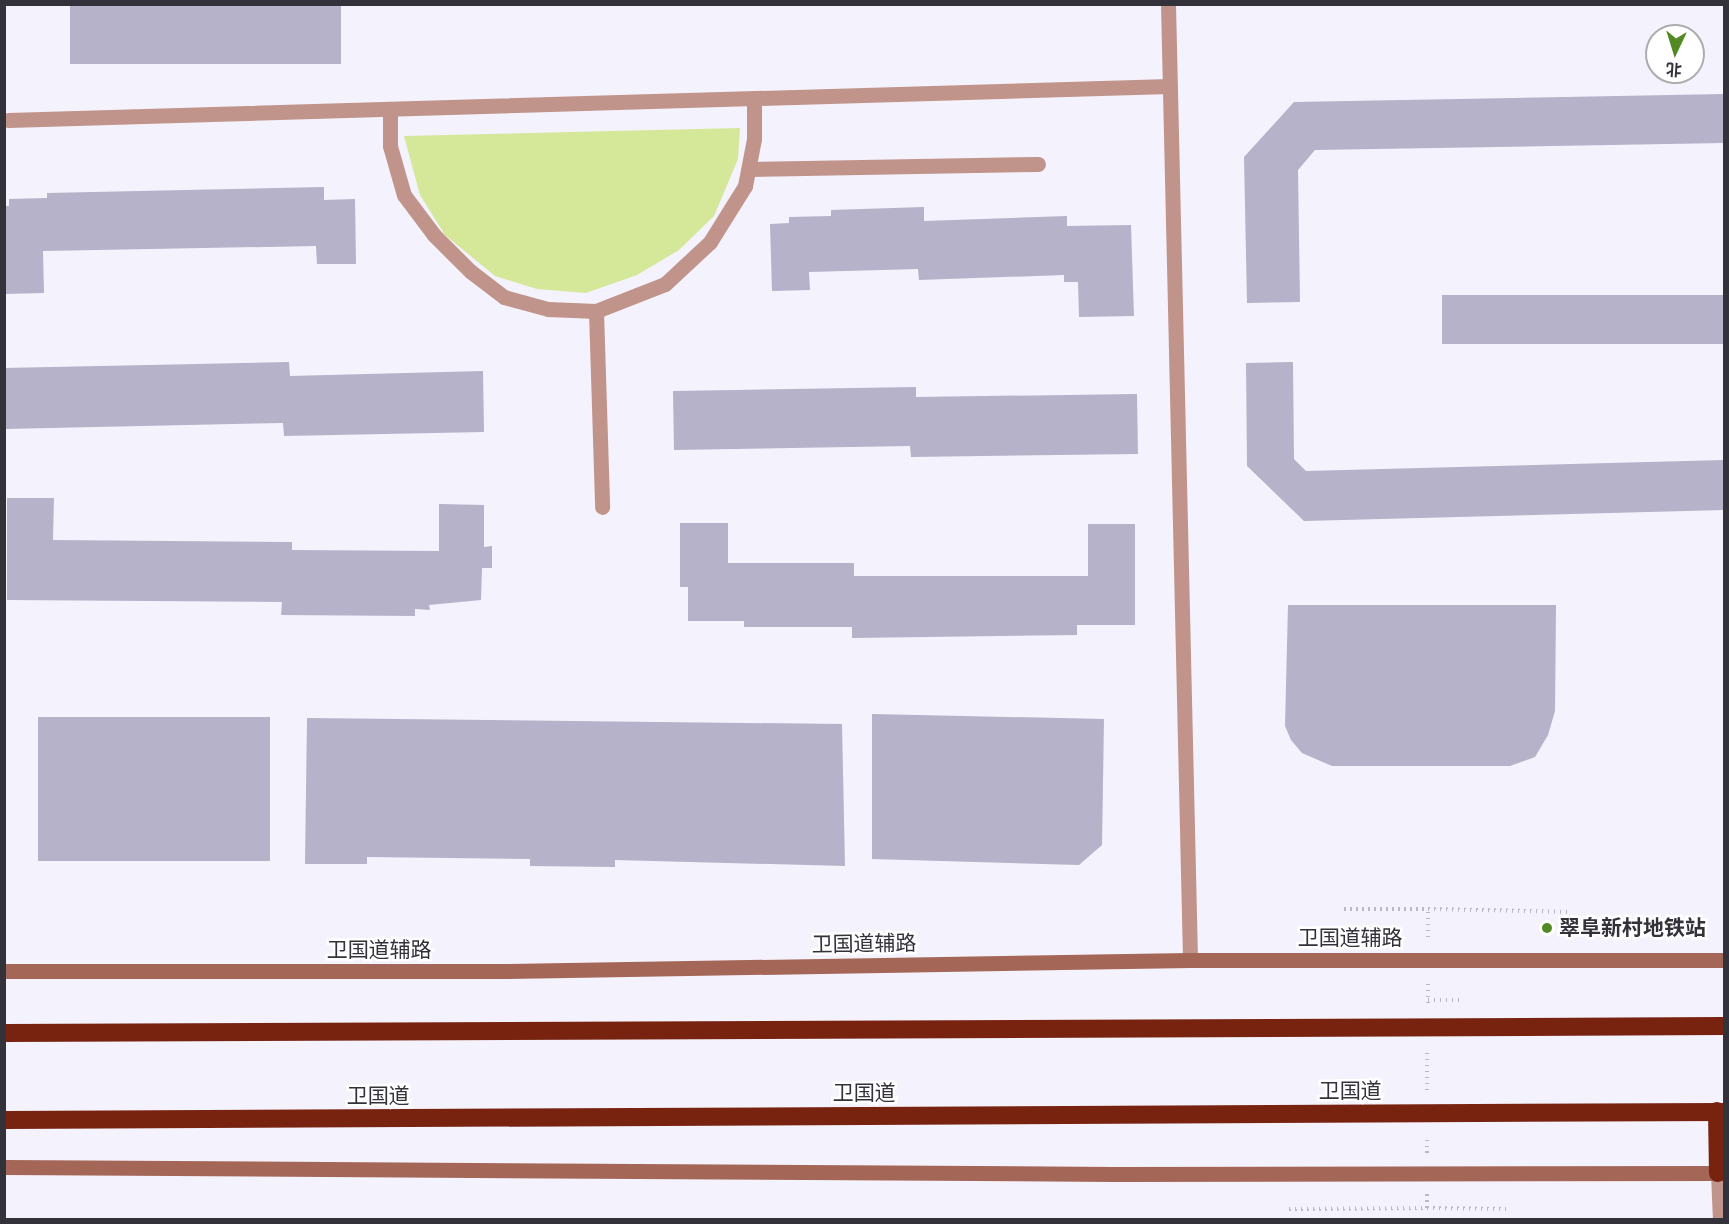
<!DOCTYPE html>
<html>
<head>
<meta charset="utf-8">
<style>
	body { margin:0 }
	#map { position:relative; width:1729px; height:1224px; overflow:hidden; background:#f4f2fc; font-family:"Archivo Narrow","Noto Sans SC",sans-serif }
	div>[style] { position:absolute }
	.green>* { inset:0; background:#d5e799 }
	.building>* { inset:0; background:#b5b2c9; transform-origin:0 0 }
	.path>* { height:4px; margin-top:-2px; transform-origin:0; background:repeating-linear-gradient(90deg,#bab8c1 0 1.5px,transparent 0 6px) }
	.lane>* { height:15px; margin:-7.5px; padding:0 7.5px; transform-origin:7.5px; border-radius:7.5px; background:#c0948a }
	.street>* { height:15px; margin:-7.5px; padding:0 7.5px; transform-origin:7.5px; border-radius:7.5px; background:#c0948a }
	.secondary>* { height:15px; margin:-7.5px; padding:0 7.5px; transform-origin:7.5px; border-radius:7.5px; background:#a36657 }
	.highway>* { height:18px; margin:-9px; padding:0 9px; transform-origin:9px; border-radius:9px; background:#78230f }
	.dots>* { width:16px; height:16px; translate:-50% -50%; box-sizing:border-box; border:3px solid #fff; border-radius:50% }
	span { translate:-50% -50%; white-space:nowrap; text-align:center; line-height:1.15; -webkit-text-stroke:5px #fff; paint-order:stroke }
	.poi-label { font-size:21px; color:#33313a; font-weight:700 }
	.left { translate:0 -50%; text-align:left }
	.street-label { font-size:21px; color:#33313a }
	.frame { position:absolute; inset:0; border:6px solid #33313a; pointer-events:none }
	.north { position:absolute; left:1645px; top:24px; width:60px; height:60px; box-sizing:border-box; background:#fff; border:2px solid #adadb0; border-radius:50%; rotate:184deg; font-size:16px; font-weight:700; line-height:24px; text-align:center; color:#33313a }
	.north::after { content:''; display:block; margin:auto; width:21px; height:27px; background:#538923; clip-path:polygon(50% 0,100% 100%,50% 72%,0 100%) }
</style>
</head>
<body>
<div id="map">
	<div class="green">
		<i style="clip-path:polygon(740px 128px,738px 159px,714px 216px,679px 250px,637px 275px,586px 293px,537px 289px,495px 276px,445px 235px,420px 195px,404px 136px)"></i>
	</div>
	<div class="building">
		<i style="left:70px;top:4px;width:271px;height:60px"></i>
		<i style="clip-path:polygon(1724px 94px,1724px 143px,1315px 150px,1298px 170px,1300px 302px,1247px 303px,1244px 157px,1294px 102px)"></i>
		<i style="clip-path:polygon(324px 187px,324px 200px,355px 199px,356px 264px,317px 264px,316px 246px,43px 251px,44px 293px,4px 294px,4px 206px,9px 206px,9px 199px,47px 198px,47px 193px)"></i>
		<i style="clip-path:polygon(924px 207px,924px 221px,1067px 216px,1067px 226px,1131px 225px,1134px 316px,1079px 317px,1078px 282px,1064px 282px,1064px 275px,919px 280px,918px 269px,809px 272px,810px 290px,772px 291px,770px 224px,789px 223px,789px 217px,831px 216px,831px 210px)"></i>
		<i style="left:1724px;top:295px;width:49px;height:282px;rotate:90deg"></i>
		<i style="clip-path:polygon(289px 362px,290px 376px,483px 371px,484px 432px,284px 436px,283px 423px,4px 429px,4px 368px)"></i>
		<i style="clip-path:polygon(1293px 362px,1294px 459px,1306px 471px,1724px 460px,1724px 510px,1304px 521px,1247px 466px,1246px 363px)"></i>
		<i style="clip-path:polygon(916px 387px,916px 397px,1137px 394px,1138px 454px,911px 457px,910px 446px,674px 450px,673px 391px)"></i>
		<i style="clip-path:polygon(7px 498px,54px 498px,53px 540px,292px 542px,292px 550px,439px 551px,439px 504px,484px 505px,484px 547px,492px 546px,492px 568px,482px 568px,481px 600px,429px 605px,430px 610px,415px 609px,415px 616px,281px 615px,282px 602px,7px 600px)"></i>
		<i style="clip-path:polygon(680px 523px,728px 523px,728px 563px,854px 563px,854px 576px,1088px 576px,1088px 524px,1135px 524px,1135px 625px,1077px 625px,1077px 635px,852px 638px,852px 627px,744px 627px,744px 621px,688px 621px,688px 587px,680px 587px)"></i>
		<i style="clip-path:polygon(1288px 605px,1556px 605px,1555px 711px,1548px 735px,1535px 757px,1510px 766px,1332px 766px,1302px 753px,1291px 740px,1285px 726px)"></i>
		<i style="clip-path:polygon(872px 714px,1104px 719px,1102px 845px,1079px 865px,872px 859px)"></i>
		<i style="left:38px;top:717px;width:232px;height:144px"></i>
		<i style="clip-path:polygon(307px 718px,842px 724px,845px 866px,615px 860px,615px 867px,530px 866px,530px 859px,367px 857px,367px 864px,305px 864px)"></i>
	</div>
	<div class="path">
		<i style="left:1344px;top:909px;width:84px"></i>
		<i style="left:1428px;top:937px;width:28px;rotate:-90deg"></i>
		<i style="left:1428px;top:909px;width:141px;rotate:1.2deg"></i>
		<i style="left:1428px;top:1000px;width:32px"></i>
		<i style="left:1428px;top:1003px;width:22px;rotate:-90deg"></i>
		<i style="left:1427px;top:1090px;width:40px;rotate:-90deg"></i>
		<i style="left:1427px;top:1153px;width:16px;rotate:-90deg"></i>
		<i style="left:1427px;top:1208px;width:79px;rotate:0.7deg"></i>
		<i style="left:1289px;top:1209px;width:138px;rotate:-0.4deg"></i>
		<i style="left:1427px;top:1208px;width:14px;rotate:-90deg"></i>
	</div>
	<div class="lane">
		<i style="left:390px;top:109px;width:37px;rotate:90deg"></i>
		<i style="left:390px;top:146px;width:51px;rotate:74.1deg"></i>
		<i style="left:404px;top:195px;width:50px;rotate:53.1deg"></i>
		<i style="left:434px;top:235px;width:51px;rotate:45deg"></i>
		<i style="left:470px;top:271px;width:43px;rotate:37.4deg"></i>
		<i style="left:504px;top:297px;width:46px;rotate:15.3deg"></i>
		<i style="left:548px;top:309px;width:48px;rotate:2.4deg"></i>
		<i style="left:596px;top:311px;width:74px;rotate:-21.4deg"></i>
		<i style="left:665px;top:284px;width:62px;rotate:-43deg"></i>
		<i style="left:710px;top:242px;width:66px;rotate:-58deg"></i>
		<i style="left:745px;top:186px;width:48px;rotate:-79.2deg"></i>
		<i style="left:754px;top:139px;width:41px;rotate:-90deg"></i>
		<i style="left:749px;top:169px;width:289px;rotate:-1deg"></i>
		<i style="left:596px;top:311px;width:196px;rotate:88.2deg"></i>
		<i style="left:1718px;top:1173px;width:47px;rotate:87.6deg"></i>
	</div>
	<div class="street">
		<i style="left:1168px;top:4px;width:956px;rotate:88.68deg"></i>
		<i style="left:8px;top:120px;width:1162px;rotate:-1.68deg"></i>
	</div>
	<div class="secondary">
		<i style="left:4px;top:971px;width:501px"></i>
		<i style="left:505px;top:971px;width:685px;rotate:-0.92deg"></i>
		<i style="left:1190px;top:960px;width:534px"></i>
		<i style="left:4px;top:1167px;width:1110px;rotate:0.36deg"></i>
		<i style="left:1114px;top:1174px;width:610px;rotate:-0.09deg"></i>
	</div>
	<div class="highway">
		<i style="left:4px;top:1033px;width:1720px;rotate:-0.23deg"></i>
		<i style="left:1717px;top:1111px;width:62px;rotate:89.1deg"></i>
		<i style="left:4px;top:1120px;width:1720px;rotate:-0.27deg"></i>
	</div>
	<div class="dots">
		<i style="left:1547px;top:928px;background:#538923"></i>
	</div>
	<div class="poi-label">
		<span class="left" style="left:1559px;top:928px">翠阜新村地铁站</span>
	</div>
	<div class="street-label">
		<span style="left:1350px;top:938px">卫国道辅路</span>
		<span style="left:864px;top:944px;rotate:-1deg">卫国道辅路</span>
		<span style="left:379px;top:950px">卫国道辅路</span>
		<span style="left:1350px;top:1091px">卫国道</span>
		<span style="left:864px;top:1093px">卫国道</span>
		<span style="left:378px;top:1096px">卫国道</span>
	</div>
	<div class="frame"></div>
	<div class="north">北</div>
</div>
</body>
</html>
